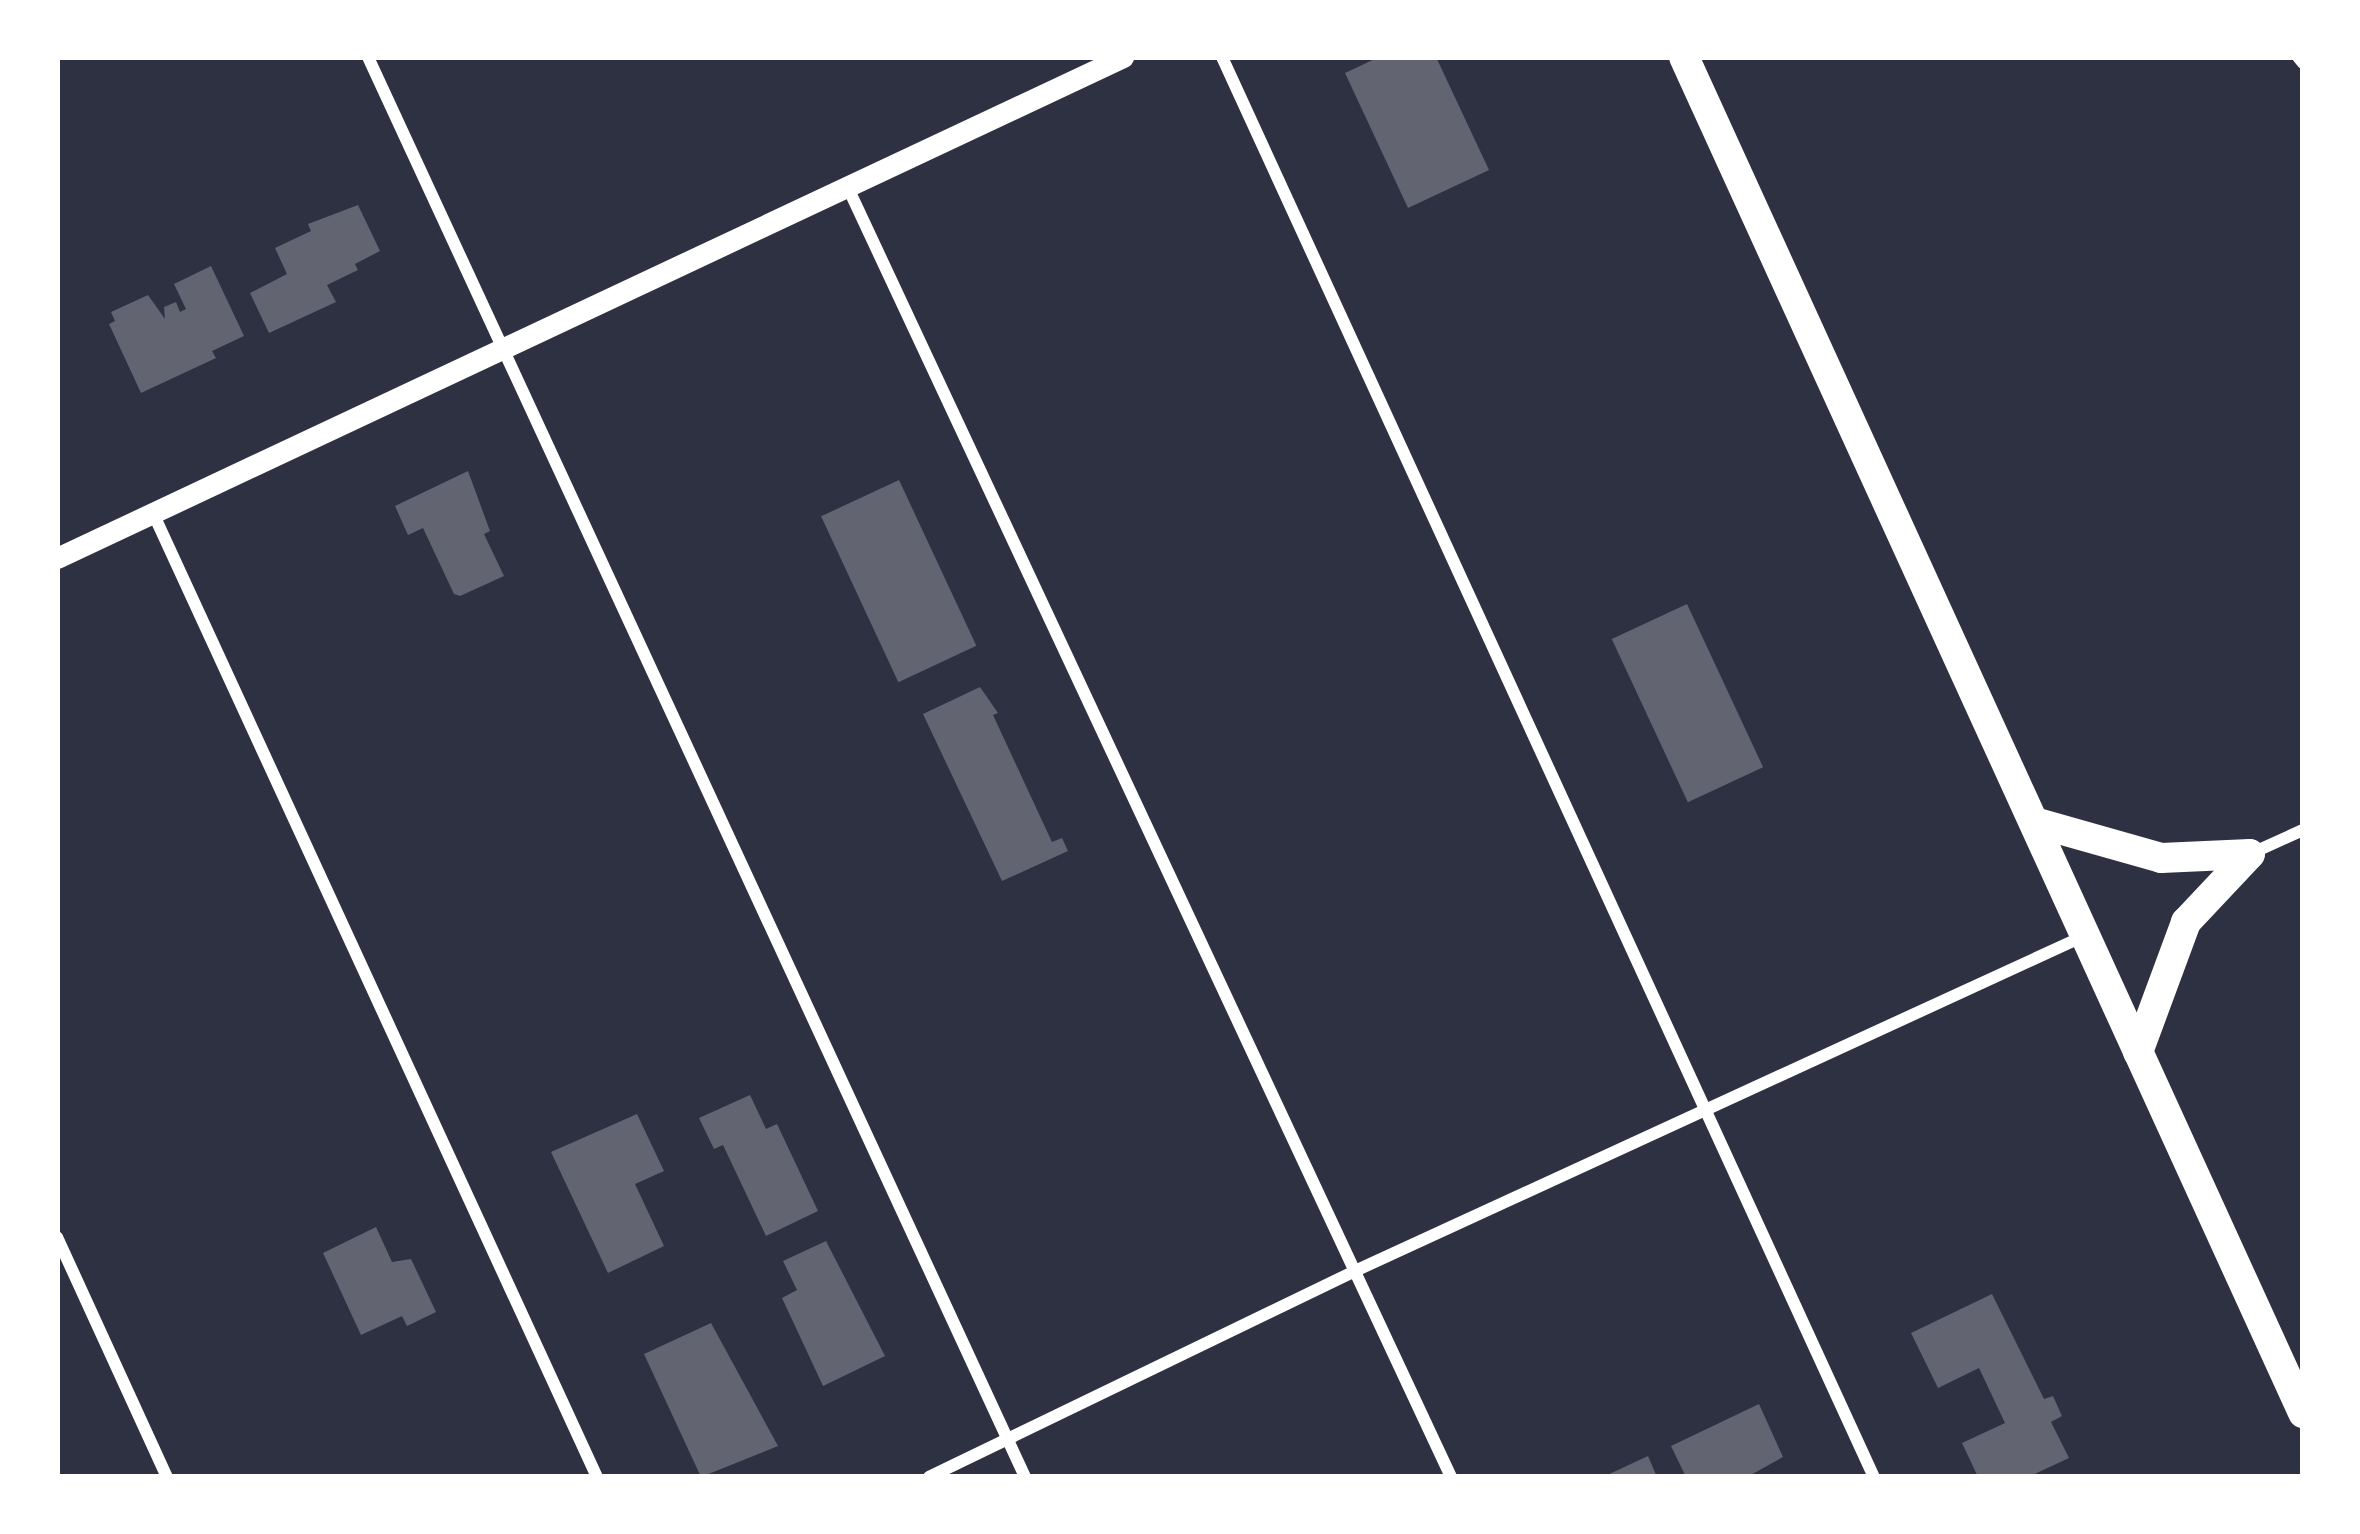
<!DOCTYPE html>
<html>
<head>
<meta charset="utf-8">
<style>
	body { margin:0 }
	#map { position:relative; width:2360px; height:1534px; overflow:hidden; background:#2d3142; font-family:"PT Sans",sans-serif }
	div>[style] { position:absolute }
	.building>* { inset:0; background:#626471; transform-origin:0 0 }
	.minor>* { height:12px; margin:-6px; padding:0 6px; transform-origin:6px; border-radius:6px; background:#fff }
	.tertiary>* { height:21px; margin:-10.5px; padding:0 10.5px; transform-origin:10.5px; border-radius:10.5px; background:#fff }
	.primary>* { height:30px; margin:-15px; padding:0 15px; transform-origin:15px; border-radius:15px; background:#fff }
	span { translate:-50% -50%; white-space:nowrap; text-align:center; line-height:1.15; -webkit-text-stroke:9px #fff; paint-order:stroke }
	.frame { position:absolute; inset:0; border:60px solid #fff; pointer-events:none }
</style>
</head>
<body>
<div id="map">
	<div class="building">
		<i style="clip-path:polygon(1379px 57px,1436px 57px,1489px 170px,1408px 208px,1345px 73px)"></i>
		<i style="clip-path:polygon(358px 205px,380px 251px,355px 264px,358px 270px,327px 285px,336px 302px,269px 333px,250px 293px,287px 274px,275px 248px,311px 231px,308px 224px)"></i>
		<i style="clip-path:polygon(211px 266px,244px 336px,212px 351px,216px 358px,141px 393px,109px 324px,115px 321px,111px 312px,148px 295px,165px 319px,164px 307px,176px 302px,180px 312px,186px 309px,174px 284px)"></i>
		<i style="clip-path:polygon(468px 471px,490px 531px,484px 534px,504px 576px,460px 596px,454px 594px,423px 528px,408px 535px,395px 506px)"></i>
		<i style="left:899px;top:480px;width:183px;height:86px;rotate:65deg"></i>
		<i style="left:1687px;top:604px;width:180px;height:83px;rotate:65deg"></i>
		<i style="clip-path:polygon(980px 687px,998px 713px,993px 715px,1052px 842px,1062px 838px,1068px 851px,1002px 881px,923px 714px)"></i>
		<i style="clip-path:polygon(750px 1095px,766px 1129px,777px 1124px,818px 1211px,766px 1236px,723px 1145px,714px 1149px,699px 1118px)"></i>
		<i style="clip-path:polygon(637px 1114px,664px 1171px,635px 1184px,664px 1246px,608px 1273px,551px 1152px)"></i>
		<i style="clip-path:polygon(376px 1227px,392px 1262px,411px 1259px,436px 1312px,407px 1326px,402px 1316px,361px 1335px,323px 1253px)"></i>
		<i style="clip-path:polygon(826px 1241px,885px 1356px,823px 1386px,782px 1298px,797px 1290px,783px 1261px)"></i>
		<i style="clip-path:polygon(1992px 1294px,2044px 1399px,2053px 1396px,2062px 1416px,2051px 1422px,2069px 1458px,2028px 1477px,1978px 1477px,1962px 1443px,2005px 1423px,1979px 1368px,1938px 1388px,1911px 1333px)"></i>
		<i style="clip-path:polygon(711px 1323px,778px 1446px,701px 1477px,644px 1354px)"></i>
		<i style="clip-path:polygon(1759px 1404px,1783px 1457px,1747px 1477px,1686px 1477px,1671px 1446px)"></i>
		<i style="clip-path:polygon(1648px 1456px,1657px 1477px,1603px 1477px)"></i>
	</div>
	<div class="minor">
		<i style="left:368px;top:57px;width:1565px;rotate:65.17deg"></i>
		<i style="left:1222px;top:57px;width:1563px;rotate:65.34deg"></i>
		<i style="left:2298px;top:57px;width:8px;rotate:50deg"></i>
		<i style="left:849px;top:190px;width:1421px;rotate:64.93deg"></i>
		<i style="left:153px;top:513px;width:1061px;rotate:65.27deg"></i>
		<i style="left:2250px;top:854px;width:58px;rotate:-24.4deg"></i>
		<i style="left:57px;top:1237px;width:264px;rotate:65.4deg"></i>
		<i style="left:929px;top:1477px;width:473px;rotate:-25.8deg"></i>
		<i style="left:1355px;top:1271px;width:802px;rotate:-24.68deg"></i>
	</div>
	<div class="tertiary">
		<i style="left:57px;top:558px;width:1178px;rotate:-25.17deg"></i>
	</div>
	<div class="primary">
		<i style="left:1684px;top:57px;width:1491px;rotate:65.46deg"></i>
		<i style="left:2034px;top:822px;width:132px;rotate:15.8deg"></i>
		<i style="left:2161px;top:858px;width:89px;rotate:-2.6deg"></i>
		<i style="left:2138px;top:1052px;width:139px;rotate:-69.7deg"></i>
		<i style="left:2186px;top:922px;width:93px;rotate:-46.7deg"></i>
	</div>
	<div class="frame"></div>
</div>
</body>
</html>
